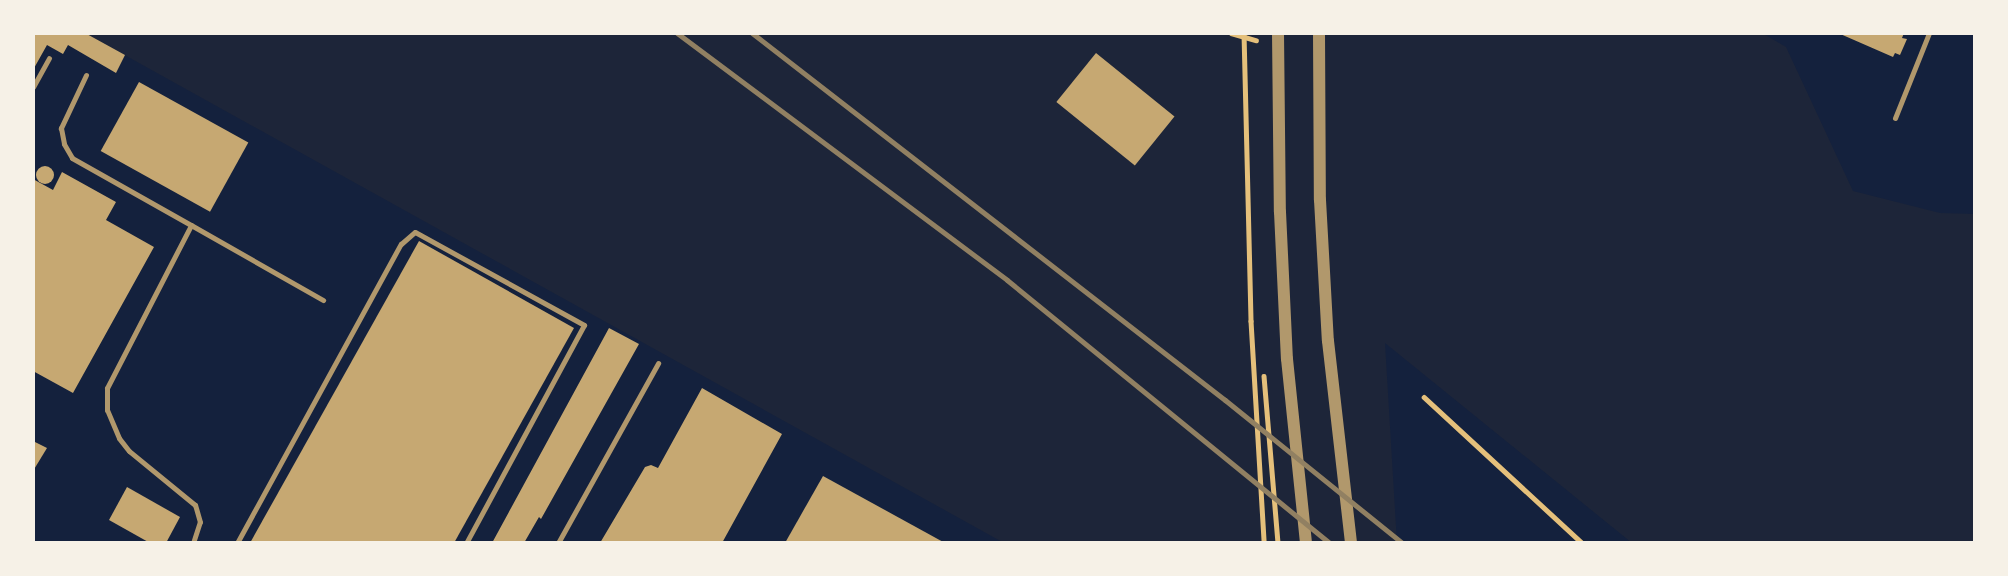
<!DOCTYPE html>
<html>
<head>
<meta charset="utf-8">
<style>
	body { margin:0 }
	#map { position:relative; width:2008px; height:576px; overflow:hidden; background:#14213d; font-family:Raleway,sans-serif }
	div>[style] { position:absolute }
	.green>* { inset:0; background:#1d2539 }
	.building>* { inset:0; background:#c6a872; transform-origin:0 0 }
	.round { border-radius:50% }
	.path>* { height:4.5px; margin:-2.25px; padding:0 2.25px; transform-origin:2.25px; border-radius:2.25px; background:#e5c07b }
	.service>* { height:5px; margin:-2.5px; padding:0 2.5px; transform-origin:2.5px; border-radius:2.5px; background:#b1986c }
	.tertiary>* { height:12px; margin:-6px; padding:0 6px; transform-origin:6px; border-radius:6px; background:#b1986c }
	.rail>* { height:5px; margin:-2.5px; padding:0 2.5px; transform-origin:2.5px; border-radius:2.5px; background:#918062 }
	span { translate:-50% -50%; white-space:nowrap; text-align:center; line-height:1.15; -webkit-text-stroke:6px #f6f1e7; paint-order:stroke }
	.frame { position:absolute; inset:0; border:35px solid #f6f1e7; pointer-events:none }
</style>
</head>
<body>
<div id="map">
	<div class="green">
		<i style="clip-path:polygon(85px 33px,1762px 33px,1786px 47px,1853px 191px,1940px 213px,1975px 214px,1975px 543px,1632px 543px,1385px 343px,1397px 543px,1004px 543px)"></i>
	</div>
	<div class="building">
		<i style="clip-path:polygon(33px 33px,85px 33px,125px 55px,116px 73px,68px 45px,63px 54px,47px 45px,33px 70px)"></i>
		<i style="clip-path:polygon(1838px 33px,1904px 33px,1902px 38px,1907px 39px,1900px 55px,1895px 53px,1893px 57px)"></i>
		<i style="left:1096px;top:53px;width:101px;height:63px;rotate:39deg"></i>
		<i style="left:139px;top:82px;width:125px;height:79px;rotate:29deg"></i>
		<i class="round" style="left:36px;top:166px;width:18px;height:18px"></i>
		<i style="clip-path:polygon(62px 172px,116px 202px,106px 220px,154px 247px,73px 393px,33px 371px,33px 179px,53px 190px)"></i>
		<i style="clip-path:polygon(419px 241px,574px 328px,454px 543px,250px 543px)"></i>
		<i style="clip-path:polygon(609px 328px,639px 344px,541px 519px,539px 517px,524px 543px,492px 543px)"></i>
		<i style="clip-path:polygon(702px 388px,782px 434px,722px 543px,600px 543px,645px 467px,651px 465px,658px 468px)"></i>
		<i style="clip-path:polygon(33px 441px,47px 448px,33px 471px)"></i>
		<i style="clip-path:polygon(823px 476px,945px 543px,785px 543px)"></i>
		<i style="clip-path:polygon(127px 487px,180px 517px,166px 543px,150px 543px,109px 520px)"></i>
	</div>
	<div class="path">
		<i style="left:1231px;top:33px;width:26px;rotate:16deg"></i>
		<i style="left:1244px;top:33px;width:288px;rotate:88.6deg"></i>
		<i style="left:1251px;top:321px;width:222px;rotate:86.6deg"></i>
		<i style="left:1264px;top:376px;width:168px;rotate:85.2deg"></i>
		<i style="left:1424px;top:397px;width:215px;rotate:42.7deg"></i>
	</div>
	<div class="service">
		<i style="left:86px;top:75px;width:59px;rotate:115.3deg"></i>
		<i style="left:61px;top:128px;width:16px;rotate:79deg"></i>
		<i style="left:64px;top:144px;width:16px;rotate:60deg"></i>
		<i style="left:72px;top:158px;width:137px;rotate:29.4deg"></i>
		<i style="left:33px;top:87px;width:33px;rotate:-61deg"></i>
		<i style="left:1895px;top:118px;width:92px;rotate:-68.2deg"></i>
		<i style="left:193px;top:543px;width:22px;rotate:-72deg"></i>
		<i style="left:200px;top:522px;width:18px;rotate:-106deg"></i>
		<i style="left:195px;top:505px;width:85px;rotate:-140.7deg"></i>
		<i style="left:129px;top:451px;width:16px;rotate:-128deg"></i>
		<i style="left:119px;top:438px;width:30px;rotate:-113deg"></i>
		<i style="left:107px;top:410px;width:22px;rotate:-90deg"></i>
		<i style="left:107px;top:388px;width:183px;rotate:-62.7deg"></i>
		<i style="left:191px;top:225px;width:152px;rotate:29.6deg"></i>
		<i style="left:237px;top:543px;width:341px;rotate:-61.3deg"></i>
		<i style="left:401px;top:244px;width:18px;rotate:-41deg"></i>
		<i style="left:415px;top:232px;width:193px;rotate:28.8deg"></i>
		<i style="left:584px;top:325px;width:248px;rotate:118.4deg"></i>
		<i style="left:558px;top:543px;width:206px;rotate:-60.9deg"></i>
	</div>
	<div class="tertiary">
		<i style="left:1278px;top:33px;width:179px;rotate:89.4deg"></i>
		<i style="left:1280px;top:212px;width:147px;rotate:87.3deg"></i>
		<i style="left:1287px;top:359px;width:185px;rotate:84.1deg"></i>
		<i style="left:1319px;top:33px;width:167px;rotate:89.7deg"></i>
		<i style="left:1320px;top:200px;width:141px;rotate:86.8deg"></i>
		<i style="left:1328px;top:341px;width:203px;rotate:83.5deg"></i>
	</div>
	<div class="rail">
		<i style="left:677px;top:33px;width:412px;rotate:36.8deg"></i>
		<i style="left:1007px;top:280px;width:417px;rotate:39.2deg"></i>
		<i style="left:752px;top:33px;width:599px;rotate:37.81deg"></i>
		<i style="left:1225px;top:400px;width:228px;rotate:38.9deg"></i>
	</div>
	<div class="frame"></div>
</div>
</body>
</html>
